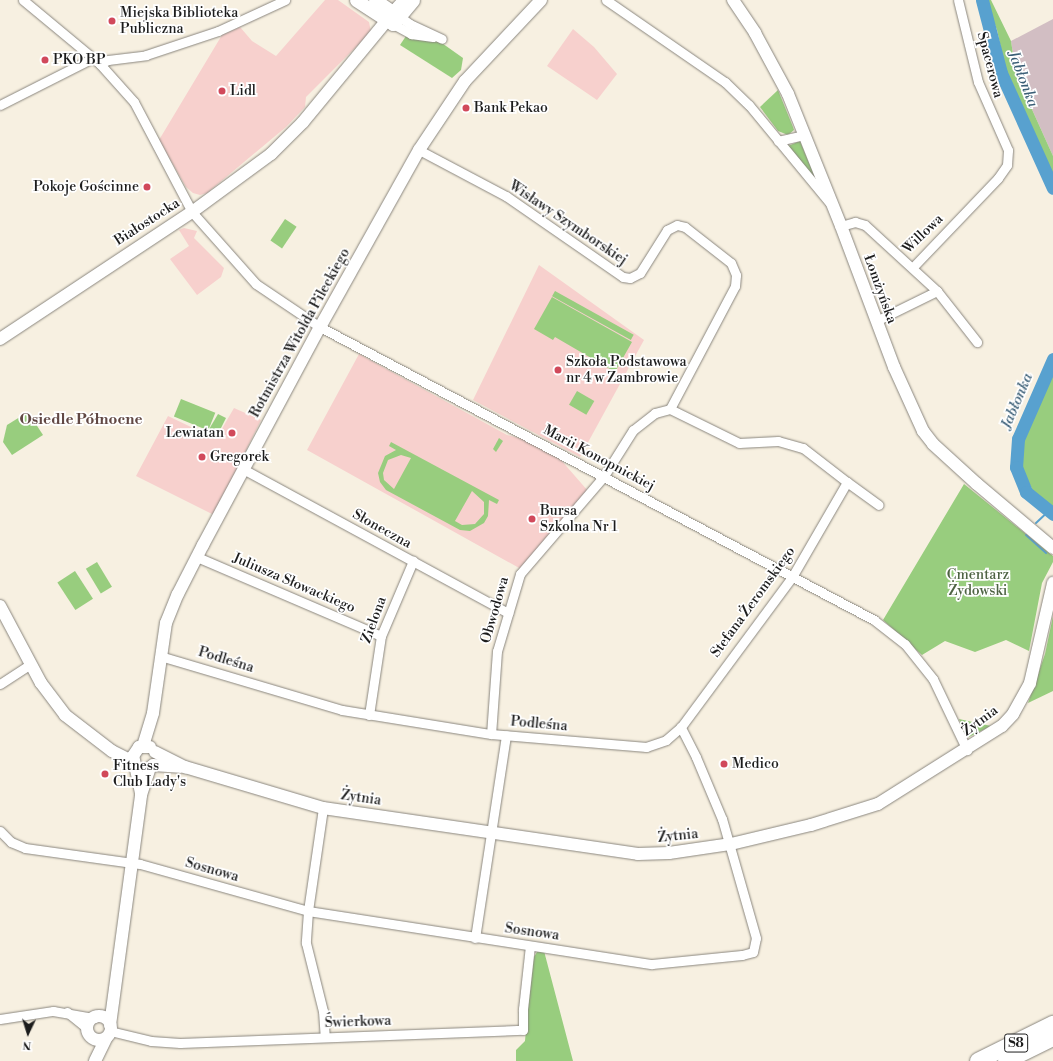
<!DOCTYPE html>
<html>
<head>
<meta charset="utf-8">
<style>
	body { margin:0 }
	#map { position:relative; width:1053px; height:1061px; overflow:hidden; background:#f7f0e1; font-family:"Libre Bodoni",serif }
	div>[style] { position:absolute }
	.built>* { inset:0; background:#f7d0cd }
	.industrial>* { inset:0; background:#d2bec3 }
	.green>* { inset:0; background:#98cd7e; transform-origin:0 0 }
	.stream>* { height:2px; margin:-1px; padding:0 1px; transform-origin:1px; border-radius:1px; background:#58a1cf }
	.river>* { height:13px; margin:-6.5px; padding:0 6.5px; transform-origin:6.5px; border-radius:6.5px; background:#58a1cf }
	.roads { filter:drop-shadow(0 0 1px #8a867e) drop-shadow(0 0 1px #8a867e) }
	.street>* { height:9px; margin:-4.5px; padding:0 4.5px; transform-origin:4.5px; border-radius:4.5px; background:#fff }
	.secondary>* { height:12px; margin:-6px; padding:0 6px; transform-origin:6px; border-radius:6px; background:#fff }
	.secondary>.ring { margin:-6px; padding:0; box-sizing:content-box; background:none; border:12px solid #fff; border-radius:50% }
	.primary>* { height:13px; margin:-6.5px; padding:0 6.5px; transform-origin:6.5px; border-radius:6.5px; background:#fff }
	.highway>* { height:16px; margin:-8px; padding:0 8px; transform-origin:8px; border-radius:8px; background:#fff }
	.dots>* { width:11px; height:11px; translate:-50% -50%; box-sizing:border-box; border:2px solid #fff; border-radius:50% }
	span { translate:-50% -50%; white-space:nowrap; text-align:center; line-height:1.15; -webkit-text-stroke:3.5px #fff; paint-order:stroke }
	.shield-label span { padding:1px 3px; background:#fff; border:1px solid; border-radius:3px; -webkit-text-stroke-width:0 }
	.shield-label { font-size:13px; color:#1c1c1c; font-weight:700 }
	.poi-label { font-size:14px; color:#1c1c1c }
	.left { translate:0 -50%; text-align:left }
	.right { translate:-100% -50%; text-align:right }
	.street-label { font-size:14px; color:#1c1c1c }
	.park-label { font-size:14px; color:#4e6343 }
	.water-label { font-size:15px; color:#3a5e76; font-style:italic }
	.neighbourhood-label { font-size:15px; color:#614844; font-weight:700 }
	.north { position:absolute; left:8px; top:1013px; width:40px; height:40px; -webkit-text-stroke:3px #fff; paint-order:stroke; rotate:184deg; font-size:11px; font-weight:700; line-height:16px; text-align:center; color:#1c1c1c }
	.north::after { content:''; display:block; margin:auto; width:14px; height:18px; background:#1c1c1c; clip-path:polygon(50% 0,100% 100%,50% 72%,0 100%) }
</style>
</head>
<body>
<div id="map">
	<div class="built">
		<i style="clip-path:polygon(325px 0,338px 0,369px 22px,371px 32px,306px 97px,305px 107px,286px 127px,207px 193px,200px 195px,193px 193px,186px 187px,159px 140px,222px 35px,240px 27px,252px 41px,276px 56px)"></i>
		<i style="clip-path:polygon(573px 29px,594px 47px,617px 74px,597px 100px,547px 66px)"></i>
		<i style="clip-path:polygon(184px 228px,197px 231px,194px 238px,224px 268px,221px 277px,197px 295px,170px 259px,189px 246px,179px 230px)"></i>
		<i style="clip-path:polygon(539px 265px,644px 340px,580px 457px,473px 400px)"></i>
		<i style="clip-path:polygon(359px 354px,507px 435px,523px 439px,561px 460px,588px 491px,521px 569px,307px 450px)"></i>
		<i style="clip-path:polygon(234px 408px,261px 420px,214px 515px,136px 476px,168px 416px,216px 439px)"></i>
	</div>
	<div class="industrial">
		<i style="clip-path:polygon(1053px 19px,1053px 156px,1016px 74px,1011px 41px)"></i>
	</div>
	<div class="green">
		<i style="clip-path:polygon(986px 0,991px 0,1011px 41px,1016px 74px,1053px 156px,1053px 182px,1008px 80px,997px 30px)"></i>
		<i style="clip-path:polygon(406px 36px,439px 41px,463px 58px,461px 70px,452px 78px,400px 45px)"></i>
		<i style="clip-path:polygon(778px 90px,793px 127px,794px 130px,788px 135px,778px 131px,760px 107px)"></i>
		<i style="clip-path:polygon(800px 141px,816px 180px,788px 146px)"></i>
		<i style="left:285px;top:219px;width:14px;height:26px;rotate:34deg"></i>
		<i style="left:555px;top:291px;width:90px;height:6px;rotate:29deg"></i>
		<i style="clip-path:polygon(552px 297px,632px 342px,615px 372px,555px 337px,553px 340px,534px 329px)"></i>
		<i style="clip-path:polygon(1053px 372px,1053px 510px,1036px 497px,1021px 467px,1022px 448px,1029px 422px)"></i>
		<i style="left:577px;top:391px;width:20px;height:16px;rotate:30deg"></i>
		<i style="left:181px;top:399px;width:37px;height:19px;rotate:22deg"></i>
		<i style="clip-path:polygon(28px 412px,43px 435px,12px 455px,3px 442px,7px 425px)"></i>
		<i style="clip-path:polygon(218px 414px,226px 418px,217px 436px,208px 431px)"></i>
		<i style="clip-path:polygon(499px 438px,503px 441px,496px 452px,493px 449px)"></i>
		<i style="clip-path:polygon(evenodd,391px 442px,499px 500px,497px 504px,489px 500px,488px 516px,484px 523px,470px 531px,460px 530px,386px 490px,380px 482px,378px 473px,385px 456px,396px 450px,389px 446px,391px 442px,401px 455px,411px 458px,394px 489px,384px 480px,383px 473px,388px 460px,401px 455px,391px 442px,472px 491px,484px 502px,484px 514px,475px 524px,462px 525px,455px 521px,472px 491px)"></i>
		<i style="clip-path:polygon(964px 484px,1053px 556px,1053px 562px,1042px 583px,1029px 651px,1006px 640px,975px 652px,945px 641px,922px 655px,883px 620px)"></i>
		<i style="left:97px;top:562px;width:29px;height:13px;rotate:59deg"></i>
		<i style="left:75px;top:571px;width:33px;height:21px;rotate:57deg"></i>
		<i style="clip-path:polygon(1053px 616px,1053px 691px,1028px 703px,1045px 654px)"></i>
		<i style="clip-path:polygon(959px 719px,991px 726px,969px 737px,964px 733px)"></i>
		<i style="clip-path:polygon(544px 951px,573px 1061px,516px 1061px,516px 1050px,525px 1041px,532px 960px,537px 952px)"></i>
	</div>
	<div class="stream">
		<i style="left:1036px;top:523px;width:16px;rotate:-43deg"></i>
		<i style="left:1026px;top:535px;width:27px;rotate:42deg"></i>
	</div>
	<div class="river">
		<i style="left:982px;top:0;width:75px;rotate:75.4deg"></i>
		<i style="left:1001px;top:73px;width:126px;rotate:65.7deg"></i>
		<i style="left:1053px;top:359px;width:87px;rotate:113.6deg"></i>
		<i style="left:1018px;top:439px;width:28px;rotate:94deg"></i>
		<i style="left:1016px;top:467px;width:27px;rotate:68deg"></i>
		<i style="left:1026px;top:492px;width:35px;rotate:39deg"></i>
	</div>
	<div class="roads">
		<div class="street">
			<i style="left:23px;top:0;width:100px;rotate:39.7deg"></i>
			<i style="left:100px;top:64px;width:51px;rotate:48.2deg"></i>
			<i style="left:134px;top:102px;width:124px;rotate:62.2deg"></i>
			<i style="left:192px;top:212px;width:96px;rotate:48.4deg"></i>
			<i style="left:256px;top:284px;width:77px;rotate:33.9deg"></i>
			<i style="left:320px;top:327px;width:627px;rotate:27.87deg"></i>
			<i style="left:874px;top:620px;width:39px;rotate:38deg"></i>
			<i style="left:905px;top:644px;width:45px;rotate:51.3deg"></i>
			<i style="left:933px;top:679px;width:79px;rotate:64.4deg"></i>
			<i style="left:606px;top:0;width:145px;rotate:34.6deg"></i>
			<i style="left:725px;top:82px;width:33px;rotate:44deg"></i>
			<i style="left:749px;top:105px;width:126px;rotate:50.5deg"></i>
			<i style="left:396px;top:14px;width:17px;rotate:36deg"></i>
			<i style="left:410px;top:24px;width:35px;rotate:25deg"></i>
			<i style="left:393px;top:24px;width:21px;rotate:29deg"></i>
			<i style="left:411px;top:34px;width:22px;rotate:8deg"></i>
			<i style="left:100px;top:64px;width:9px;rotate:-27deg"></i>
			<i style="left:108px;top:60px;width:38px;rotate:-7deg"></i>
			<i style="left:146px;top:55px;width:76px;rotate:-18.4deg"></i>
			<i style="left:218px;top:31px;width:74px;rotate:-24.8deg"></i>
			<i style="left:0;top:105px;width:104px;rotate:-26.8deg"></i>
			<i style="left:778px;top:141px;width:26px;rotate:-13deg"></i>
			<i style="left:419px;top:150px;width:98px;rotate:27.9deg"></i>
			<i style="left:506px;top:196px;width:142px;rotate:34.7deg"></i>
			<i style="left:623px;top:277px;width:7px;rotate:8deg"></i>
			<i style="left:630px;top:278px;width:11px;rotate:-27deg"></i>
			<i style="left:640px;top:273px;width:51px;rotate:-57.9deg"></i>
			<i style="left:667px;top:230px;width:11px;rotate:-27deg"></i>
			<i style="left:677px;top:225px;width:8px;rotate:14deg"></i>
			<i style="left:685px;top:227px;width:58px;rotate:38deg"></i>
			<i style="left:731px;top:263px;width:13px;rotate:67deg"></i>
			<i style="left:736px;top:275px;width:11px;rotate:95deg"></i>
			<i style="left:735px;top:286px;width:139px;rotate:117.9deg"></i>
			<i style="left:670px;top:409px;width:16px;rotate:165deg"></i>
			<i style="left:655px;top:413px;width:28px;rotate:142deg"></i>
			<i style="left:633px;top:430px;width:54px;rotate:122.2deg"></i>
			<i style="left:604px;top:476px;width:129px;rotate:130.6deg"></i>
			<i style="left:520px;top:574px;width:80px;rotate:106.6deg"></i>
			<i style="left:497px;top:651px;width:83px;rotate:94.1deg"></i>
			<i style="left:841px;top:226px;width:15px;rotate:-16deg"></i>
			<i style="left:855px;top:222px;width:10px;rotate:17deg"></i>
			<i style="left:865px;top:225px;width:98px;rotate:42.5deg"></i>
			<i style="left:937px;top:291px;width:65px;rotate:51.9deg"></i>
			<i style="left:913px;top:267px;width:123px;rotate:-46.3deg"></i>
			<i style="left:998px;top:178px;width:16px;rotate:-55deg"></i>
			<i style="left:1007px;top:165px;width:15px;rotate:-86deg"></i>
			<i style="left:1008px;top:150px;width:74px;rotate:-113.8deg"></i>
			<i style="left:978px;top:82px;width:84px;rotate:-103.7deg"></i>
			<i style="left:876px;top:321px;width:68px;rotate:-26.2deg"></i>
			<i style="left:670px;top:409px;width:77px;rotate:26.2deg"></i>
			<i style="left:739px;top:443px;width:39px;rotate:-3deg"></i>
			<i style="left:778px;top:441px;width:26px;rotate:16deg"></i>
			<i style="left:803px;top:448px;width:56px;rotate:37.7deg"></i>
			<i style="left:243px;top:469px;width:302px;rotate:28.5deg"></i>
			<i style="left:197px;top:557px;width:200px;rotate:23.2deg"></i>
			<i style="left:160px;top:656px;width:190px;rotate:16.5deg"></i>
			<i style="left:342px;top:710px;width:151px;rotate:9.2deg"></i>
			<i style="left:491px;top:734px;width:156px;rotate:4.8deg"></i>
			<i style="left:646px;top:747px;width:21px;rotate:-19deg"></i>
			<i style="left:666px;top:740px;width:20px;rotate:-41deg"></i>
			<i style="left:681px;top:727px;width:187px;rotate:-53.5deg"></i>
			<i style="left:792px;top:577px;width:110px;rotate:-59.9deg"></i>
			<i style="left:847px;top:482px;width:39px;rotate:36deg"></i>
			<i style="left:0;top:684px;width:37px;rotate:-33deg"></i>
			<i style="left:369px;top:715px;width:80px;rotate:-81.4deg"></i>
			<i style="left:381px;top:636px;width:82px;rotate:-66.9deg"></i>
			<i style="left:323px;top:808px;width:104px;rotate:98.3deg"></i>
			<i style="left:308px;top:911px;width:32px;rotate:94deg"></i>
			<i style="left:306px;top:943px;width:70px;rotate:76deg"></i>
			<i style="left:323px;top:1011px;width:26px;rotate:86deg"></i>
			<i style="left:0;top:831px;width:16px;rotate:45deg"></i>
			<i style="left:11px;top:842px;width:15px;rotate:23deg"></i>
			<i style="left:25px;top:848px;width:116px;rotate:7.9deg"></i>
			<i style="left:140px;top:864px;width:174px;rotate:15.6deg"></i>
			<i style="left:308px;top:911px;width:348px;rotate:8.8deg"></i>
			<i style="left:652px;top:964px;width:90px;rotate:-5.7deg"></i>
			<i style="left:742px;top:955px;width:11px;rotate:-15deg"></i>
			<i style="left:753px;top:952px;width:14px;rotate:-78deg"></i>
			<i style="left:756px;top:938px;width:124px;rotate:-105.9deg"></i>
			<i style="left:722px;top:819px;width:67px;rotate:-112.8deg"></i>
			<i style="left:696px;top:757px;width:34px;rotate:-117deg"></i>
			<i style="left:475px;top:938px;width:205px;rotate:-81.3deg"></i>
			<i style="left:67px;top:1012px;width:27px;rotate:39deg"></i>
			<i style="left:0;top:1019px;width:54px;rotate:-8.6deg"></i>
			<i style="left:53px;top:1011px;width:42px;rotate:9.7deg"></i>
			<i style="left:110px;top:1031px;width:42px;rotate:13.7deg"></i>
			<i style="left:151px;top:1041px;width:29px;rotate:4deg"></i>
			<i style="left:180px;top:1043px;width:343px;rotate:-2.2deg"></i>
			<i style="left:523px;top:1030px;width:21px;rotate:-90deg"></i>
			<i style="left:523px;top:1009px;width:63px;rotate:-83.7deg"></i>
		</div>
		<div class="secondary">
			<i style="left:733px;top:0;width:40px;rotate:56deg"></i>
			<i style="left:755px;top:33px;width:69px;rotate:61.6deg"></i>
			<i style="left:788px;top:94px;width:142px;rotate:68.1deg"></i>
			<i style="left:841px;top:226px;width:151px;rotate:69.4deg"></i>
			<i style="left:894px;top:367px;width:70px;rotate:65.6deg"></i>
			<i style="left:923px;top:431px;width:16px;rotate:52deg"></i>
			<i style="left:933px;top:444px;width:59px;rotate:42.3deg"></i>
			<i style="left:977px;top:484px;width:99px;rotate:40.1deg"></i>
			<i style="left:0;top:339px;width:230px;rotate:-33.5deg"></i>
			<i style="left:192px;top:212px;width:98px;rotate:-36.3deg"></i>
			<i style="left:271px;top:154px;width:45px;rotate:-45deg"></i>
			<i style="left:303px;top:122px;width:141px;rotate:-50.5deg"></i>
			<i style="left:0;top:606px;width:87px;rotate:62deg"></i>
			<i style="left:41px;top:683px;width:40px;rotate:53deg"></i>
			<i style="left:65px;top:715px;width:59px;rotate:37.5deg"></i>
			<i style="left:112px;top:751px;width:25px;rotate:27deg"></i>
			<i style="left:143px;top:746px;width:34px;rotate:-73deg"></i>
			<i style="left:153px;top:713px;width:91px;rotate:-81.8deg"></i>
			<i style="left:166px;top:623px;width:31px;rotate:-68deg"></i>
			<i style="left:178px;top:594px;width:55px;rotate:-63deg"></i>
			<i style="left:203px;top:545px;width:247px;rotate:-61.8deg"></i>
			<i style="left:320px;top:327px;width:203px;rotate:-60.8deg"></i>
			<i style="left:419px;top:150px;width:83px;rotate:-56.3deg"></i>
			<i style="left:465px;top:81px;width:111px;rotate:-46.8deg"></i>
			<i style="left:155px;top:752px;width:34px;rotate:27deg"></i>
			<i style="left:185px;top:767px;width:144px;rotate:16.5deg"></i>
			<i style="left:323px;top:808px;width:318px;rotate:8.3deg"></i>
			<i style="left:638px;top:854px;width:31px;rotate:-2deg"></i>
			<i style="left:669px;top:853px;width:63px;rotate:-8.3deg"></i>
			<i style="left:731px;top:844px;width:82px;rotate:-13.4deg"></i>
			<i style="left:811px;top:825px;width:70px;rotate:-17.4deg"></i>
			<i style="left:878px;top:804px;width:146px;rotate:-32.2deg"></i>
			<i style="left:1002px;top:726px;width:16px;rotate:-47deg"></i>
			<i style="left:1013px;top:714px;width:35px;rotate:-61deg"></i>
			<i style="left:1030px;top:683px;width:103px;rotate:-77deg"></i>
			<i style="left:153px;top:765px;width:27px;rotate:4deg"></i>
			<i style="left:141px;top:793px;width:38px;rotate:-102deg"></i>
			<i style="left:133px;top:756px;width:11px;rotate:-56deg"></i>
			<i style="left:139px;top:747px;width:11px"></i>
			<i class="ring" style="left:87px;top:1016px;width:12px;height:12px"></i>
			<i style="left:110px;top:1025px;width:232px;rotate:-82.3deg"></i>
			<i style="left:141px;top:795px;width:29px;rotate:-72deg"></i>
			<i style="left:95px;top:1061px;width:25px;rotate:-64deg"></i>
		</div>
		<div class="primary">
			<i style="left:356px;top:0;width:44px;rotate:33deg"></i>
			<i style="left:393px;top:24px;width:31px;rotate:-50deg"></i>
			<i style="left:375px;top:0;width:22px;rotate:34deg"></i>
			<i style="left:393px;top:12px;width:16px;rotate:-47deg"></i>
		</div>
		<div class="highway">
			<i style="left:978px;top:1061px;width:84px;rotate:-26.3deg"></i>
			<i style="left:1006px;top:1061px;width:52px;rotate:-26.1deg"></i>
		</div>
	</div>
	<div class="dots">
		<i style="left:112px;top:21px;background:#d1495b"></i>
		<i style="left:45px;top:60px;background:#d1495b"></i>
		<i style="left:222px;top:91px;background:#d1495b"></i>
		<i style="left:466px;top:108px;background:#d1495b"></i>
		<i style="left:147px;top:187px;background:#d1495b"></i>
		<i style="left:558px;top:370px;background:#d1495b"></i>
		<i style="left:232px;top:433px;background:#d1495b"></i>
		<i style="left:202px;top:457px;background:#d1495b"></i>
		<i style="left:532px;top:519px;background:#d1495b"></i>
		<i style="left:724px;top:764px;background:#d1495b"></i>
		<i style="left:105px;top:774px;background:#d1495b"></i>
	</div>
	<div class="shield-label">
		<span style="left:1016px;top:1043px">S8</span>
	</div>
	<div class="poi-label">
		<span class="left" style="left:120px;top:21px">Miejska Biblioteka<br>Publiczna</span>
		<span class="left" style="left:53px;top:60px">PKO BP</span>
		<span class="left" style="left:230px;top:91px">Lidl</span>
		<span class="left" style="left:474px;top:108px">Bank Pekao</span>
		<span class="right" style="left:139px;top:187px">Pokoje Gościnne</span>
		<span class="left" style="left:566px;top:370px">Szkoła Podstawowa<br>nr 4 w Zambrowie</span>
		<span class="right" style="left:224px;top:433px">Lewiatan</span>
		<span class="left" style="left:210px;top:457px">Gregorek</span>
		<span class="left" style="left:540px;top:519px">Bursa<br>Szkolna Nr 1</span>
		<span class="left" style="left:732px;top:764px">Medico</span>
		<span class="left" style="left:113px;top:774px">Fitness<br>Club Lady's</span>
	</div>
	<div class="street-label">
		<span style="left:990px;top:65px;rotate:75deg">Spacerowa</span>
		<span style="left:147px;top:222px;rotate:-33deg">Białostocka</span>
		<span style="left:568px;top:223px;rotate:34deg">Wisławy Szymborskiej</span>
		<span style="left:923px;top:234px;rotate:-44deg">Willowa</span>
		<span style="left:880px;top:289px;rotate:70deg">Łomżyńska</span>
		<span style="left:300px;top:333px;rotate:-61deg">Rotmistrza Witolda Pileckiego</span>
		<span style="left:599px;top:458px;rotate:28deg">Marii Konopnickiej</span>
		<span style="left:382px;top:529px;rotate:29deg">Słoneczna</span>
		<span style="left:294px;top:583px;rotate:23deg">Juliusza Słowackiego</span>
		<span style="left:753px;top:602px;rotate:-54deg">Stefana Żeromskiego</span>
		<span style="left:495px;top:610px;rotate:-74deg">Obwodowa</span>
		<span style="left:374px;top:620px;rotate:-70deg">Zielona</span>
		<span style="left:226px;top:660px;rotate:17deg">Podleśna</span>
		<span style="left:980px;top:721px;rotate:-37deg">Żytnia</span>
		<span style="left:539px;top:724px;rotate:5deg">Podleśna</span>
		<span style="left:361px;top:798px;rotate:8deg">Żytnia</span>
		<span style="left:678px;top:836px;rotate:-6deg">Żytnia</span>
		<span style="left:212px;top:870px;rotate:16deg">Sosnowa</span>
		<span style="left:532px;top:932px;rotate:8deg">Sosnowa</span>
		<span style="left:358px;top:1022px;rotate:-2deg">Świerkowa</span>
	</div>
	<div class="park-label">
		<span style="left:978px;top:583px">Cmentarz<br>Żydowski</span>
	</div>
	<div class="water-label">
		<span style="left:1023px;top:79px;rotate:69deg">Jabłonka</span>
		<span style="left:1017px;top:401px;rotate:-67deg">Jabłonka</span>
	</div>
	<div class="neighbourhood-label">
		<span style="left:81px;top:420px">Osiedle Północne</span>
	</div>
	<div class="north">N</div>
</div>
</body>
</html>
